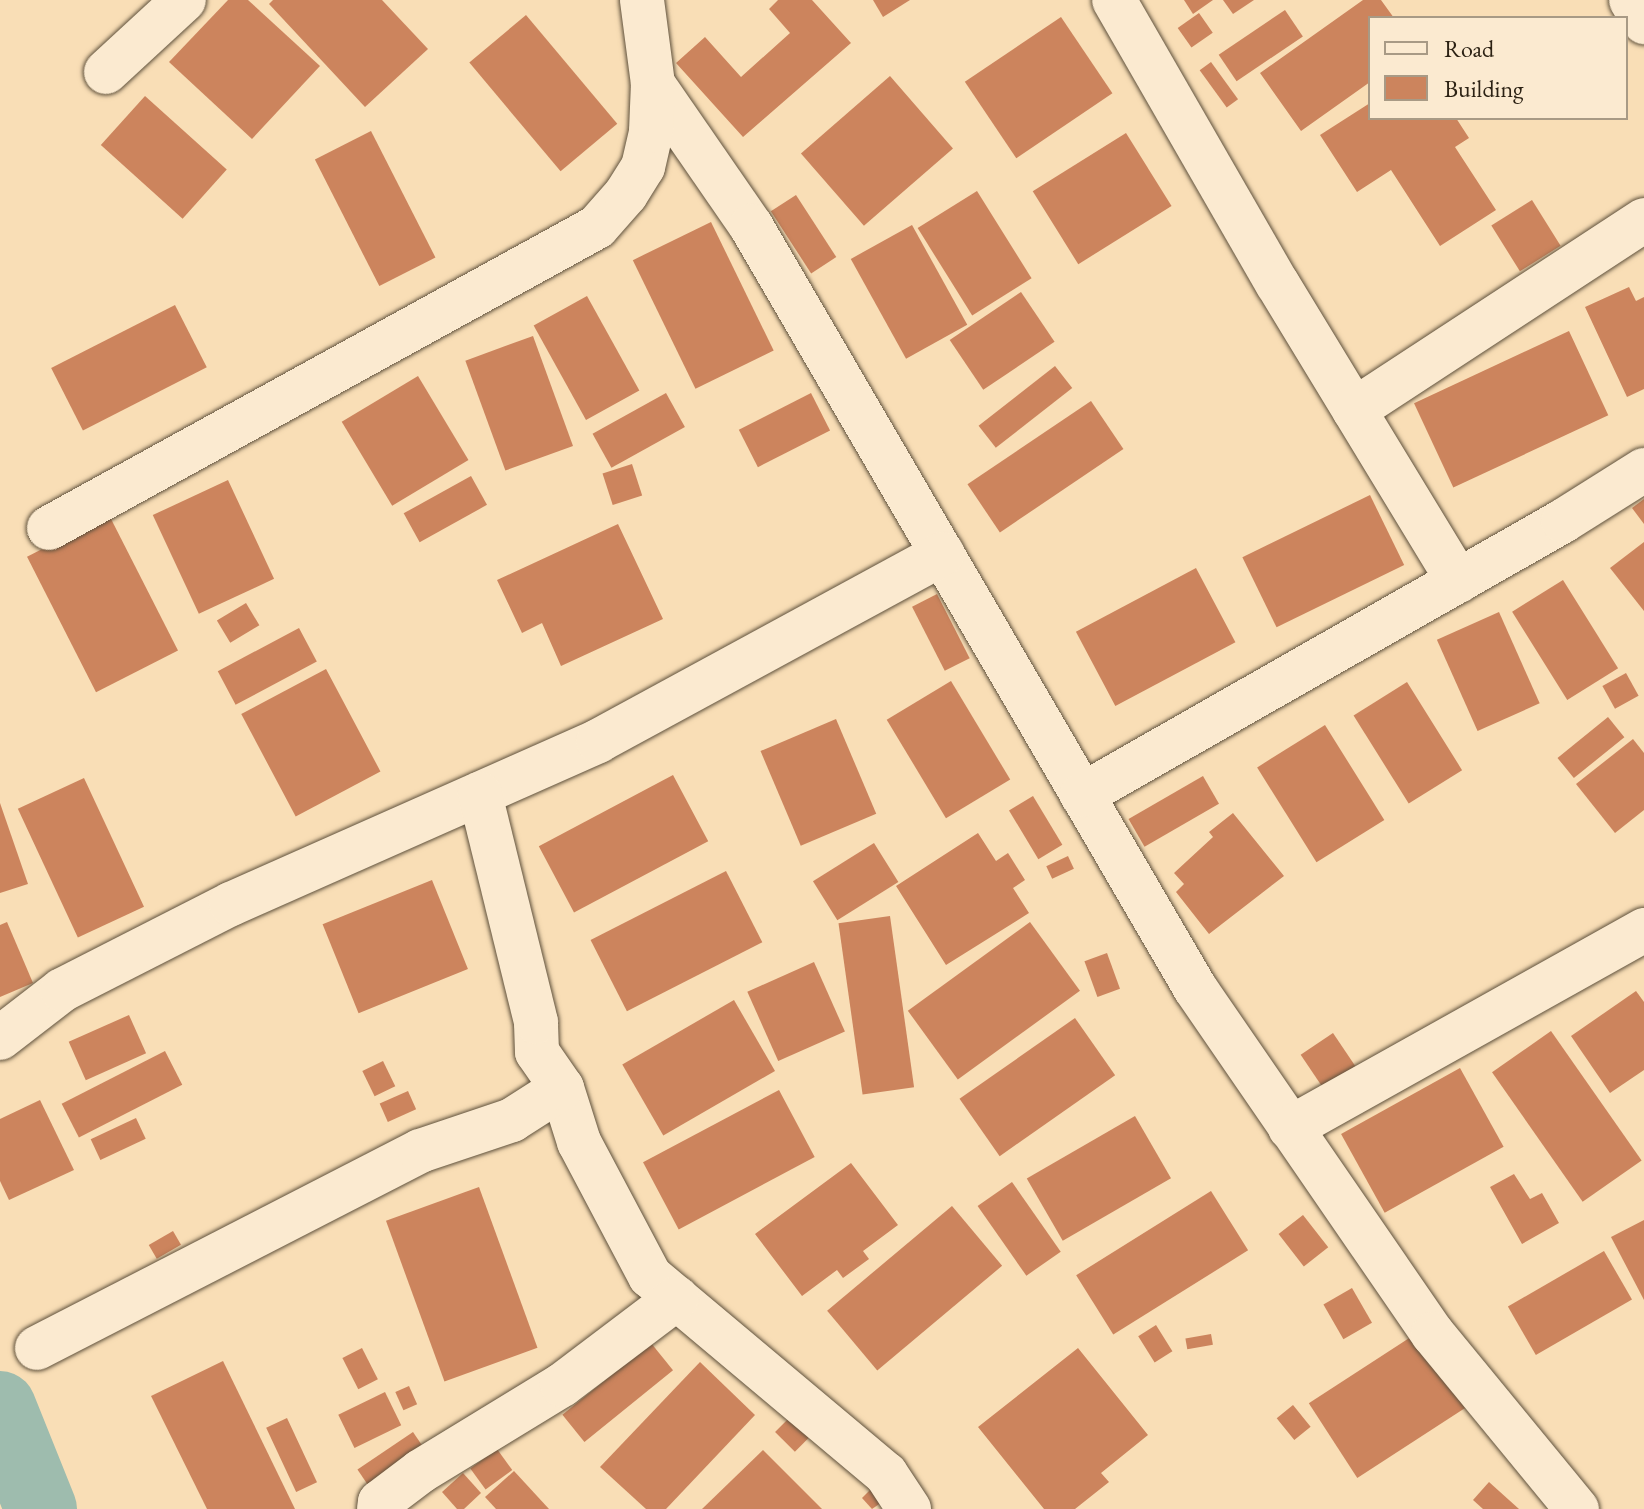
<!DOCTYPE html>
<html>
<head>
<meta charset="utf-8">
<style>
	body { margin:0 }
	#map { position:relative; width:1644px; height:1509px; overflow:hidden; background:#f9deb6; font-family:"EB Garamond",serif }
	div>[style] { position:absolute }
	.river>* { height:72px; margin:-36px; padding:0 36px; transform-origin:36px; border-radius:36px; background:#9ebcae }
	.building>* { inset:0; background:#cc845d; transform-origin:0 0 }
	.roads { filter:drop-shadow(0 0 2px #5f513c) drop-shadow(0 0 2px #5f513c) }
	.minor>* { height:44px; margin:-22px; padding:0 22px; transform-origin:22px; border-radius:22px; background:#fbead0 }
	span { translate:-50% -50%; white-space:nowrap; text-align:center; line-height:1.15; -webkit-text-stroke:6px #fbead0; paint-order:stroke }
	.legend { position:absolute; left:1368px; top:16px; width:260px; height:104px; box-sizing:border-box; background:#fbead0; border:2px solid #a89a85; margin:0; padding:10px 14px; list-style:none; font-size:24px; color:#2c2214 }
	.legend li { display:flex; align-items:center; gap:16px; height:40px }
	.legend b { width:40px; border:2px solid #a89a85 }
</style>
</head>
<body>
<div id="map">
	<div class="river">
		<i style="left:0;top:1407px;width:110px;rotate:68.1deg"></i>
	</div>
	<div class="building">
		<i style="clip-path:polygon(228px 0,248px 0,320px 66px,252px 139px,169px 62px)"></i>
		<i style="clip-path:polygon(273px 0,382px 0,428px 49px,365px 107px,269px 4px)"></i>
		<i style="clip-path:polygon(778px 0,812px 0,851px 43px,743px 137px,676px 63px,705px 37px,741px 77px,790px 33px,769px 9px)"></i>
		<i style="clip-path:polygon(873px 0,910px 0,883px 17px)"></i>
		<i style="clip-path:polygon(1184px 0,1213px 0,1193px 14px)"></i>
		<i style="clip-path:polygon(1223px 0,1254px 0,1233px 14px)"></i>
		<i style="clip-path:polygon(1363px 0,1381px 0,1394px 18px,1370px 18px,1370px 82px,1301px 131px,1260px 73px)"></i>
		<i style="left:1285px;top:10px;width:32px;height:80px;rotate:56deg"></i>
		<i style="left:1199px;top:13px;width:24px;height:26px;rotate:55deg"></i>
		<i style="left:526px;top:15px;width:142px;height:74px;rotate:50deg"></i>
		<i style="left:1061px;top:17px;width:92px;height:116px;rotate:56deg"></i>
		<i style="left:1211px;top:62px;width:46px;height:14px;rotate:54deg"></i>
		<i style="left:890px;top:76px;width:96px;height:118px;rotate:49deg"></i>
		<i style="left:145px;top:96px;width:110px;height:66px;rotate:42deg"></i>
		<i style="clip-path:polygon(1370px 103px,1370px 118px,1456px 118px,1469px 138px,1455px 147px,1496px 210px,1440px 246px,1391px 170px,1357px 192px,1320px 135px)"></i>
		<i style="left:371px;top:131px;width:142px;height:63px;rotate:63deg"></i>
		<i style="left:1126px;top:133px;width:86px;height:110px;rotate:58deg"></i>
		<i style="left:977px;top:191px;width:103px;height:70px;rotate:58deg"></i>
		<i style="left:796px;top:195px;width:74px;height:30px;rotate:57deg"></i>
		<i style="left:1532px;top:200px;width:54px;height:48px;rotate:58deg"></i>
		<i style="left:711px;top:222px;width:143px;height:87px;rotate:64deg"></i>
		<i style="left:912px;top:225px;width:114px;height:70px;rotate:61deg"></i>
		<i style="clip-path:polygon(1629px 287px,1636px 301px,1644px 297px,1644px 389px,1627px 397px,1585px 307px)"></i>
		<i style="left:1021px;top:292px;width:60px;height:86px;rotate:56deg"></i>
		<i style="left:587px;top:296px;width:108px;height:61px;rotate:61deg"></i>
		<i style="left:175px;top:305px;width:70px;height:139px;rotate:63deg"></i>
		<i style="left:1569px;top:331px;width:93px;height:171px;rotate:65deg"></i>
		<i style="left:533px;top:336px;width:117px;height:72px;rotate:70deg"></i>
		<i style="left:1055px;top:366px;width:28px;height:97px;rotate:52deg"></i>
		<i style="left:418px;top:376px;width:98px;height:89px;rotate:59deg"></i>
		<i style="left:666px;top:393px;width:39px;height:84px;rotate:61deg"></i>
		<i style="left:811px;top:393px;width:42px;height:81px;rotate:63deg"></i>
		<i style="left:1091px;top:401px;width:58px;height:149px;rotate:56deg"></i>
		<i style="left:632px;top:464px;width:33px;height:31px;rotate:72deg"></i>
		<i style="left:471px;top:476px;width:33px;height:77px;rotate:61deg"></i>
		<i style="left:228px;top:480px;width:109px;height:83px;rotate:65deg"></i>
		<i style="left:1370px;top:495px;width:78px;height:142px;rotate:64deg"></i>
		<i style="clip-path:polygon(1644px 499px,1644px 524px,1632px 508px)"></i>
		<i style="left:109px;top:515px;width:152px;height:92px;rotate:63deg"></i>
		<i style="clip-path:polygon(618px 524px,663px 619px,561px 666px,542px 623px,522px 633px,497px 580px)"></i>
		<i style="clip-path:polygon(1644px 542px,1644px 611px,1610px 568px)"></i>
		<i style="left:1196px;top:568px;width:84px;height:136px;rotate:62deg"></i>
		<i style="left:1563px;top:580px;width:104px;height:60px;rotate:58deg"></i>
		<i style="left:937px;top:594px;width:72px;height:28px;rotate:63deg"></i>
		<i style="left:246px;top:603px;width:26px;height:34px;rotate:59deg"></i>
		<i style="left:1499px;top:612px;width:100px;height:68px;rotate:66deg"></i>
		<i style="left:299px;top:628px;width:38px;height:92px;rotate:62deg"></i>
		<i style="left:326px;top:669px;width:116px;height:96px;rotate:62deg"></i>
		<i style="left:1626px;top:673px;width:26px;height:27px;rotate:61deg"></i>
		<i style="left:951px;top:681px;width:115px;height:75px;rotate:59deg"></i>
		<i style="left:1407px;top:682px;width:104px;height:63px;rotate:58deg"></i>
		<i style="left:1608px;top:717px;width:26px;height:65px;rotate:51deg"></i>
		<i style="left:836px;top:719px;width:103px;height:82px;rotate:67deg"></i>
		<i style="left:1325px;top:725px;width:112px;height:80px;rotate:58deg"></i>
		<i style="clip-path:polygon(1633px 739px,1644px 753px,1644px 810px,1615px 833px,1576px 784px)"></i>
		<i style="left:673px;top:775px;width:75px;height:152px;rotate:62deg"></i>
		<i style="left:1203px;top:776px;width:32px;height:86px;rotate:60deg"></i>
		<i style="left:84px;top:778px;width:142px;height:73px;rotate:65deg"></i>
		<i style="left:1033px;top:796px;width:57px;height:28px;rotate:59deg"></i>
		<i style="clip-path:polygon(0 803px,28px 884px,0 893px)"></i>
		<i style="clip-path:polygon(1233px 813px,1284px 876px,1209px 934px,1176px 892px,1184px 884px,1174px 873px,1213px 837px,1209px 832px)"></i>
		<i style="clip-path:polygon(978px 833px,996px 861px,1008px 853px,1025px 880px,1013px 888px,1029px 913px,946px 965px,896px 886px)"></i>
		<i style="left:874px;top:843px;width:46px;height:72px;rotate:58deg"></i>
		<i style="left:1068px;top:856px;width:14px;height:24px;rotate:65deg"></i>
		<i style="left:726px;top:871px;width:80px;height:152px;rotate:63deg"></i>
		<i style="left:432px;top:880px;width:96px;height:118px;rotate:68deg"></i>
		<i style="left:890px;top:916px;width:173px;height:52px;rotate:82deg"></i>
		<i style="clip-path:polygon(7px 922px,33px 983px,0 997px,0 925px)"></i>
		<i style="left:1030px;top:922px;width:85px;height:151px;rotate:54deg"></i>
		<i style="left:1107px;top:953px;width:38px;height:24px;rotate:70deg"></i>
		<i style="left:814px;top:962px;width:76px;height:73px;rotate:66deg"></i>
		<i style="clip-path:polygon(1636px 991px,1644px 1002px,1644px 1070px,1610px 1093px,1571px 1036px)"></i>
		<i style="left:734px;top:1000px;width:82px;height:129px;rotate:60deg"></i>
		<i style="left:129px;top:1015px;width:42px;height:66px;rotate:66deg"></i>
		<i style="left:1075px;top:1018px;width:70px;height:141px;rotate:55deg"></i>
		<i style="left:1551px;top:1031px;width:158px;height:72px;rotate:55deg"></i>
		<i style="left:1333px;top:1033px;width:41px;height:39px;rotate:56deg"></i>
		<i style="left:165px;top:1051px;width:38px;height:116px;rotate:63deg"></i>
		<i style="left:383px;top:1061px;width:28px;height:23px;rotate:64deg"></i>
		<i style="left:1460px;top:1068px;width:90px;height:136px;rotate:61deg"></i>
		<i style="left:779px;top:1090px;width:76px;height:154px;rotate:62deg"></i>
		<i style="left:408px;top:1091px;width:20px;height:31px;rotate:66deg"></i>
		<i style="clip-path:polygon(40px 1100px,74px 1170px,9px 1200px,0 1181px,0 1119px)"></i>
		<i style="left:1135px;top:1116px;width:72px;height:125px;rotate:60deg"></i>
		<i style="left:136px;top:1118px;width:23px;height:50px;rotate:65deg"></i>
		<i style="clip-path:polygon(851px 1163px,898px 1225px,863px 1251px,869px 1259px,843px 1278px,837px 1270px,802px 1296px,755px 1234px)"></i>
		<i style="clip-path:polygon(1514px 1174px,1530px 1199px,1542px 1193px,1559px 1223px,1522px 1244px,1490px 1187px)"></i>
		<i style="left:1012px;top:1182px;width:85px;height:42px;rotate:55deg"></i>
		<i style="left:479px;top:1187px;width:171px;height:99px;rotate:70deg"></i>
		<i style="left:1211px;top:1191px;width:70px;height:159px;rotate:58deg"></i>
		<i style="left:952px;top:1206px;width:78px;height:163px;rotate:50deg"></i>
		<i style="left:1303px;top:1215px;width:41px;height:31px;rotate:52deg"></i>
		<i style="clip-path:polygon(1644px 1220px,1644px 1300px,1611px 1237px)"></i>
		<i style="left:173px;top:1231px;width:16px;height:28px;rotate:60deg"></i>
		<i style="left:1604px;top:1251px;width:56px;height:111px;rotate:60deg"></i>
		<i style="left:1352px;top:1288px;width:40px;height:33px;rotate:60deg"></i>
		<i style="left:1156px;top:1325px;width:31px;height:21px;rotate:58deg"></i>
		<i style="left:1417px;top:1333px;width:89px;height:129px;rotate:57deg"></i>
		<i style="left:1211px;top:1334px;width:11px;height:26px;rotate:80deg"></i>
		<i style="left:651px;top:1343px;width:35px;height:114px;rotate:51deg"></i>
		<i style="left:362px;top:1348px;width:35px;height:22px;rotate:63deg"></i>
		<i style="clip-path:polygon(1078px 1348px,1148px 1435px,1101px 1473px,1109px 1482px,1075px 1509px,1044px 1509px,978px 1427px)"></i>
		<i style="clip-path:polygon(223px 1361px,295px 1509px,207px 1509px,151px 1396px)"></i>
		<i style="clip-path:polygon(700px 1362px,755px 1415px,666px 1509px,646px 1509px,600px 1467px)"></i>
		<i style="left:409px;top:1386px;width:20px;height:15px;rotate:66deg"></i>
		<i style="left:385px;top:1392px;width:37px;height:52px;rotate:64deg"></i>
		<i style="left:1293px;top:1405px;width:28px;height:21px;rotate:51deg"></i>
		<i style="left:797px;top:1410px;width:28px;height:31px;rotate:45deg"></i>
		<i style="left:287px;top:1418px;width:71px;height:23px;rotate:65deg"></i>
		<i style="left:413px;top:1432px;width:23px;height:67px;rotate:56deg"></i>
		<i style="left:497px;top:1449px;width:26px;height:33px;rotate:54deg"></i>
		<i style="clip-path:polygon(763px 1450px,822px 1509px,702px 1509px)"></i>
		<i style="clip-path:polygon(514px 1471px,549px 1509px,496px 1509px,485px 1497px)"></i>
		<i style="clip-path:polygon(463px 1473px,481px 1493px,464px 1509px,457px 1509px,442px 1492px)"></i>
		<i style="clip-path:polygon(1489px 1482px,1519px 1509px,1483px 1509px,1473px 1500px)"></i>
		<i style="clip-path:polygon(875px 1485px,888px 1498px,872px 1509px,862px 1498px)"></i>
	</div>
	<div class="roads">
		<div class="minor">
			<i style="left:1114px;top:0;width:327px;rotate:60.1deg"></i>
			<i style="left:1277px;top:283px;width:349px;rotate:58.7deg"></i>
			<i style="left:1631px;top:0;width:26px;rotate:59deg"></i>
			<i style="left:106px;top:72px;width:106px;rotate:-42.7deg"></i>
			<i style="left:653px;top:84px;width:173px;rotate:55.4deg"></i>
			<i style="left:751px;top:226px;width:882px;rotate:59.77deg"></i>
			<i style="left:1195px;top:988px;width:420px;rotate:55.5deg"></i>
			<i style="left:1433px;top:1334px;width:227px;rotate:50.6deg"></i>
			<i style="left:1354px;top:410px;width:347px;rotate:-33.2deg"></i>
			<i style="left:49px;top:528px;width:625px;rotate:-28.78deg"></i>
			<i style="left:597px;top:227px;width:44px;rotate:-48.7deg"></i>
			<i style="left:626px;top:194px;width:32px;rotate:-58deg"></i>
			<i style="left:643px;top:167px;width:37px;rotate:-77deg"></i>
			<i style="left:651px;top:131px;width:47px;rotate:-87.6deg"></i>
			<i style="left:653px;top:84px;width:85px;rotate:-97.5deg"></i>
			<i style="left:1082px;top:795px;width:554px;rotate:-29.67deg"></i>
			<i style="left:1563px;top:521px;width:96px;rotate:-32.2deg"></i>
			<i style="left:0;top:1038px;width:78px;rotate:-37.7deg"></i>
			<i style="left:62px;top:990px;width:190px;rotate:-27deg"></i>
			<i style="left:231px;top:904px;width:402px;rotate:-23.9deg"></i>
			<i style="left:598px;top:741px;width:392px;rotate:-28.5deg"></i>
			<i style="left:562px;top:1088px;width:57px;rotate:72.5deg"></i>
			<i style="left:579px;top:1142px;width:152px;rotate:62.1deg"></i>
			<i style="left:650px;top:1276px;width:308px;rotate:40deg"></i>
			<i style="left:886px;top:1474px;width:42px;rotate:56.7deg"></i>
			<i style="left:1290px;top:1128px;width:406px;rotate:-29.2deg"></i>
			<i style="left:37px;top:1348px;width:431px;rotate:-27.2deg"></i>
			<i style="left:420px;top:1151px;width:97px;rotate:-18.6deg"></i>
			<i style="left:512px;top:1120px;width:59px;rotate:-32.6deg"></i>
			<i style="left:562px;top:1088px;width:44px;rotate:-124.8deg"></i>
			<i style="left:537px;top:1052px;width:30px;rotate:-92deg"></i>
			<i style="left:536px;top:1022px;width:235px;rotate:-103.8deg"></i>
			<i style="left:379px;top:1509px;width:7px;rotate:-82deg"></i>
			<i style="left:380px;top:1502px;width:51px;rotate:-37.1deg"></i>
			<i style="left:421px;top:1471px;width:165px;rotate:-31.4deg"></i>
			<i style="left:562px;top:1385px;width:144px;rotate:-37.1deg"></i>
		</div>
	</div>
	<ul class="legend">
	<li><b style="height:10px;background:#fbead0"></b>Road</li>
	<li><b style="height:22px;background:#cc845d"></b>Building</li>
	</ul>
</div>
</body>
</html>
